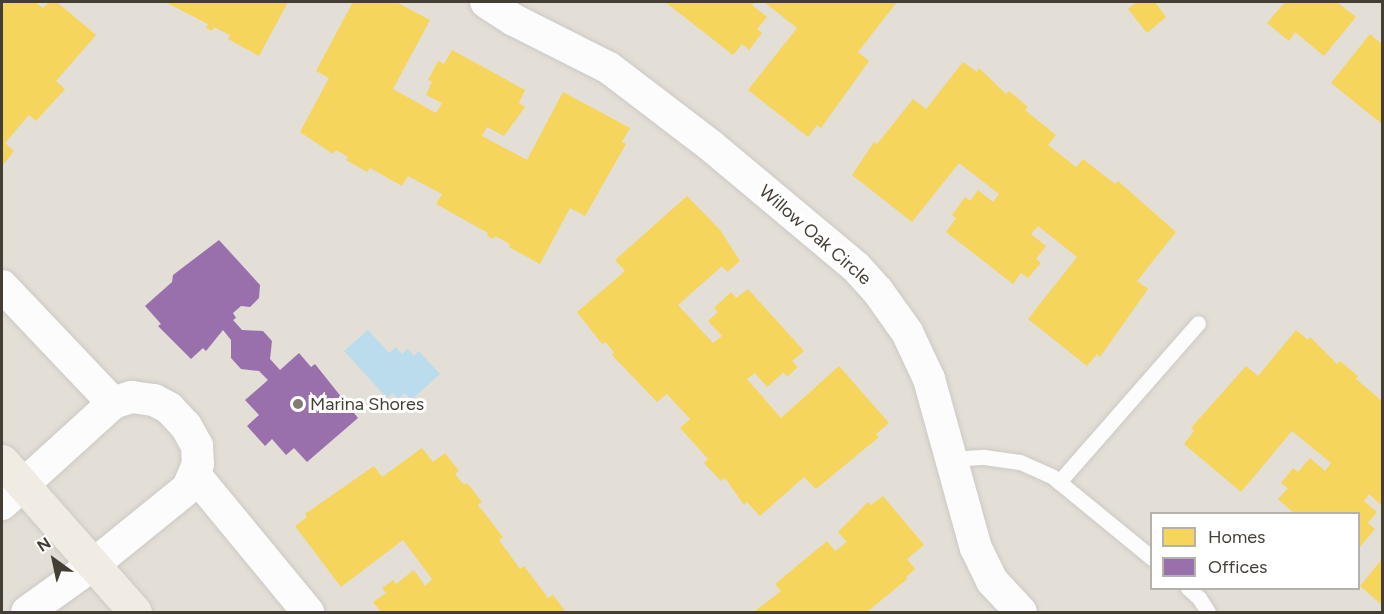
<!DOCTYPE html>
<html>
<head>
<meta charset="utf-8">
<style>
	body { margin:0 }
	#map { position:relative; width:1384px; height:614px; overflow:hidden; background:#efede8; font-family:Figtree,sans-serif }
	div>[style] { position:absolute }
	.residential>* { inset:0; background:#e3ded6 }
	.water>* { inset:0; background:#badcec }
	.homes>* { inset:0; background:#f6d55c }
	.offices>* { inset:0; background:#9970ab }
	.roads { filter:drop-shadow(0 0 2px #cbc9c4) drop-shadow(0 0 2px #cbc9c4) }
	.lane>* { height:15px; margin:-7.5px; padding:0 7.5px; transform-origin:7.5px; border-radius:7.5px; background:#fdfcfc }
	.street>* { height:32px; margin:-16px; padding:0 16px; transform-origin:16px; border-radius:16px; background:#fdfcfc }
	.primary>* { height:33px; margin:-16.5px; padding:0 16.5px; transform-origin:16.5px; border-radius:16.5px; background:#f0ebe3 }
	.dots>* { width:16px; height:16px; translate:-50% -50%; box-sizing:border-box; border:3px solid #fff; border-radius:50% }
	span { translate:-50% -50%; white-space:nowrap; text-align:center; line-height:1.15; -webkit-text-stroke:6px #fff; paint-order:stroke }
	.street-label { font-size:18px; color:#453e35 }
	.poi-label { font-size:18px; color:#453e35 }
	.left { translate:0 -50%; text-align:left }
	.frame { position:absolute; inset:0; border:3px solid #453e35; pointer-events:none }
	.legend { position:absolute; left:1150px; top:512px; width:210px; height:78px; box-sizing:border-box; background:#fff; border:2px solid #b5b2ae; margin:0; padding:8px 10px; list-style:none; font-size:18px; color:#453e35 }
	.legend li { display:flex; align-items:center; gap:12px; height:30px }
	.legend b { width:30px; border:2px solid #b5b2ae }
	.north { position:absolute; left:24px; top:530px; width:60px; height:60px; -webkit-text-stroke:4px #fff; paint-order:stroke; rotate:327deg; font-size:16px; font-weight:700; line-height:24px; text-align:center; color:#453e35 }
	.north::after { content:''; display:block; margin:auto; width:21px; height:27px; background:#453e35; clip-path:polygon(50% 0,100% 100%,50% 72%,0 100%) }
</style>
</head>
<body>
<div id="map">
	<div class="residential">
		<i style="clip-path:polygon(evenodd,2px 2px,1382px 2px,1382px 612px,2px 612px,2px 2px,1152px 514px,1358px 514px,1358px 588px,1152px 588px,1152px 514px)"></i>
	</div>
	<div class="water">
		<i style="clip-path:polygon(368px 330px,389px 353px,396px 347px,402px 354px,408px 349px,414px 356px,419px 351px,440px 374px,411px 400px,405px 393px,398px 399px,393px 393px,387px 398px,344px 351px)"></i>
	</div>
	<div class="homes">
		<i style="clip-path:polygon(2px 2px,35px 2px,43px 8px,49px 2px,57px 2px,96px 35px,56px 81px,65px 89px,36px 121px,29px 115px,5px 143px,14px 151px,2px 166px)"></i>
		<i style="clip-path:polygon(165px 2px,288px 2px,259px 56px,228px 39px,230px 35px,214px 27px,212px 31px,206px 28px,208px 24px)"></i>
		<i style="clip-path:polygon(353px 2px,396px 2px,430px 20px,393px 89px,436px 113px,442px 103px,426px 95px,432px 82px,428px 80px,438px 61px,444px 64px,452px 50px,525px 90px,519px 103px,525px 107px,504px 136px,487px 127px,482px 136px,527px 160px,563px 92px,630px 128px,622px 142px,626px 144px,585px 216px,570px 208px,540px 264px,509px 247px,510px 244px,495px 236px,493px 239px,487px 236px,488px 233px,436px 204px,442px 194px,408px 176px,402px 186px,370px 168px,367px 172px,346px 160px,348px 157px,336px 150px,333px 154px,300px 132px,329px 78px,316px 71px)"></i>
		<i style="clip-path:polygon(665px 2px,755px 2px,752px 5px,767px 17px,757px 29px,762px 33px,749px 50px,742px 44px,733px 55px)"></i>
		<i style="clip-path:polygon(764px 2px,897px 2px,858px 52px,869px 61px,821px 128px,817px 125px,808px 137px,748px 90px,797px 28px)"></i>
		<i style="clip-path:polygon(1137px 2px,1155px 2px,1166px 17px,1147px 33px,1128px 9px)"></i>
		<i style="clip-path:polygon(1285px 2px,1337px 2px,1356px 17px,1324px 56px,1295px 32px,1289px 41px,1267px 23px)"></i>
		<i style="clip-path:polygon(1370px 34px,1382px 44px,1382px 124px,1331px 83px)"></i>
		<i style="clip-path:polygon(963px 62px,977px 72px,979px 68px,1006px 94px,1009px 91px,1028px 107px,1025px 110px,1056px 135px,1048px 145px,1076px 167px,1083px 159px,1115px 184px,1118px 181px,1176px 232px,1137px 281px,1148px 289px,1100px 357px,1097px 354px,1087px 366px,1028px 319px,1077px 257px,1038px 226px,1031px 234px,1046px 246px,1036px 259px,1041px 263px,1028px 278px,1021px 273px,1013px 284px,946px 232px,956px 218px,952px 215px,965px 197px,970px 201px,978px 190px,993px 202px,999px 194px,959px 163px,912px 222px,852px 175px,874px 142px,877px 144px,913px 99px,926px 109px)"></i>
		<i style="clip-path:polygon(687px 196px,720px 230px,740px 261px,727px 272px,722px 266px,678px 305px,713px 343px,722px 336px,708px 321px,718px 312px,714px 308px,731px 292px,736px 298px,748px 289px,804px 351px,792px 361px,798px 367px,787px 377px,784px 372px,767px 387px,755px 373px,747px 379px,781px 418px,839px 366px,889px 423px,876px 434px,879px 437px,816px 489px,804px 477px,760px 516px,747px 502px,744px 505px,725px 478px,721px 481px,704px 463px,708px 459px,680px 428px,690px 419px,667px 394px,657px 402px,612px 355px,614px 352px,605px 342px,602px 344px,577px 312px,625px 271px,615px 260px)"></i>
		<i style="clip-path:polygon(1296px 330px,1308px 340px,1310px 337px,1337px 364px,1340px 361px,1358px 376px,1356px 379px,1382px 401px,1382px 506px,1369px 494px,1364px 501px,1377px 512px,1368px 523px,1375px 529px,1360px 547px,1358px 514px,1295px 514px,1278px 499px,1288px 488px,1281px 483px,1293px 468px,1298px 472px,1310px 458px,1325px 471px,1331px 463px,1292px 431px,1241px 492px,1184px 444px,1194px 431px,1191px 428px,1246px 366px,1258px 376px)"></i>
		<i style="clip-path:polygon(422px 448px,433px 462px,445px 453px,459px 471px,455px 474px,464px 485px,467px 483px,482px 502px,478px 505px,503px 537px,499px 540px,520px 569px,524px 566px,548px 598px,553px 595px,566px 612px,381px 612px,373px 602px,386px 593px,382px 588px,393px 580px,396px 584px,414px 570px,425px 586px,432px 579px,403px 540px,341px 587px,295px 526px,307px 517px,305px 514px,374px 466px,382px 477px)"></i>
		<i style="clip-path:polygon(883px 496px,924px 545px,907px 559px,915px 569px,906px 577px,907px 579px,867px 612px,754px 612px,781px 591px,775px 584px,827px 541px,835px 551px,847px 542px,838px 532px,868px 502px,871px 505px)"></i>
		<i style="clip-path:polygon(1382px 559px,1382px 605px,1360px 586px)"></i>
	</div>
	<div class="offices">
		<i style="clip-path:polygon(219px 240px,260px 285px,259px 298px,250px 307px,241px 306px,233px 313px,236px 318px,233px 320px,242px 330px,263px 331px,272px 341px,270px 359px,280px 370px,299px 353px,311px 367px,315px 364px,358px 418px,307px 462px,294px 448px,286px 455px,272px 439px,265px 446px,247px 426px,259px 415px,245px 400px,268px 380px,259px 371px,241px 369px,231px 358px,231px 340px,223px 330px,206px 351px,203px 348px,191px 359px,158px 326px,161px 324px,145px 306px,172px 282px,173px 275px)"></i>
	</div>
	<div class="roads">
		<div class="lane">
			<i style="left:952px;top:459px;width:32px;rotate:-4deg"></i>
			<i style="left:984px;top:457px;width:36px;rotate:8deg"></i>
			<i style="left:1020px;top:462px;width:36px;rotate:24deg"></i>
			<i style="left:1053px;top:477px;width:128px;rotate:39.3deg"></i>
			<i style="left:1059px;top:482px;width:211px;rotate:-48.8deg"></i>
			<i style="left:1188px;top:588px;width:15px;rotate:42deg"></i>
			<i style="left:1199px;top:598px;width:17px;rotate:57deg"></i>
		</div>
		<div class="street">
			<i style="left:486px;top:2px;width:33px;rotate:33deg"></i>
			<i style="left:514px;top:20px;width:106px;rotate:26.8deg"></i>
			<i style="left:609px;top:68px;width:127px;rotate:37.3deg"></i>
			<i style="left:710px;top:145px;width:190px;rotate:39.9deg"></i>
			<i style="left:856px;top:267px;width:31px;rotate:48deg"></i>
			<i style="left:877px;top:290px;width:52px;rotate:54.5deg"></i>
			<i style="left:907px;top:332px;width:52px;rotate:64.9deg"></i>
			<i style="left:929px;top:379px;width:175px;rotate:74.5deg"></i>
			<i style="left:976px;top:548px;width:37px;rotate:64deg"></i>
			<i style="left:992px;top:581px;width:42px;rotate:46.9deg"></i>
			<i style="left:2px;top:286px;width:161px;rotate:46.5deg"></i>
			<i style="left:195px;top:475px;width:178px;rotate:50.5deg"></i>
			<i style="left:2px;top:504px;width:150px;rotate:-42.3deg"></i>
			<i style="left:113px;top:403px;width:20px;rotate:-18deg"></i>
			<i style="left:132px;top:397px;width:22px;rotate:8deg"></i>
			<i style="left:154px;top:400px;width:17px;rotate:28deg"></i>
			<i style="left:169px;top:408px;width:25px;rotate:47deg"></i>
			<i style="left:186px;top:426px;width:23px;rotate:61deg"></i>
			<i style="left:197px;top:446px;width:18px;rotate:87deg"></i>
			<i style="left:198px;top:464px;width:26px;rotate:113deg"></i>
			<i style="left:188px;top:488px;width:121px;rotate:141deg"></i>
			<i style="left:94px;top:564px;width:82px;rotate:144.4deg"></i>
		</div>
		<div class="primary">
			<i style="left:2px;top:461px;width:201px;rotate:48.6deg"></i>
		</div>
	</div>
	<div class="dots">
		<i style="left:298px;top:404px;background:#807b74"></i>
	</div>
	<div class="street-label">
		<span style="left:815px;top:235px;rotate:41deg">Willow Oak Circle</span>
	</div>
	<div class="poi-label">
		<span class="left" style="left:310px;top:404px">Marina Shores</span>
	</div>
	<div class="frame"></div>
	<ul class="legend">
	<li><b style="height:16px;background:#f6d55c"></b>Homes</li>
	<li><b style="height:16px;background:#9970ab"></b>Offices</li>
	</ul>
	<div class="north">N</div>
</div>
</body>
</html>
